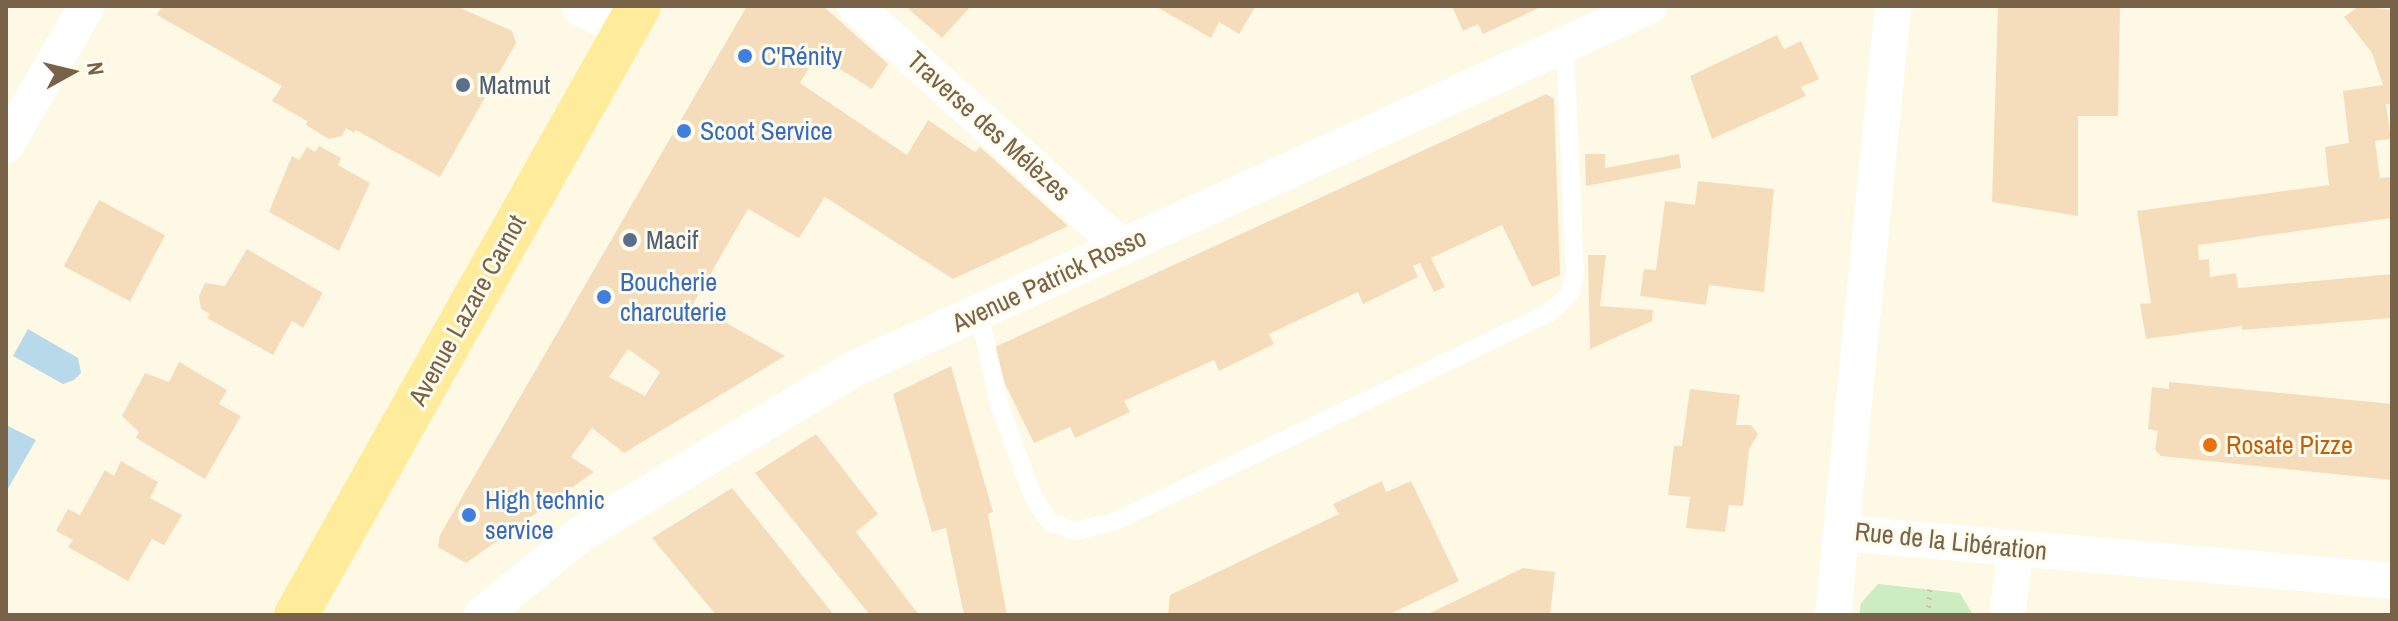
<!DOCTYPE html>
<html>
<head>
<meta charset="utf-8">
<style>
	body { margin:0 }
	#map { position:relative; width:2398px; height:621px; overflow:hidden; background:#fdf9e5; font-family:"Archivo Narrow",sans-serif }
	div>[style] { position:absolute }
	.green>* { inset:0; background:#ccecc2 }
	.water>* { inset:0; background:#b8d9e9 }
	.building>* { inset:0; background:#f5ddbb; transform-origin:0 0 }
	.path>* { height:5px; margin-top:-2.5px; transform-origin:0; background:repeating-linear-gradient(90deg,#dac09e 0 2px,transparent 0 8px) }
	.lane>* { height:18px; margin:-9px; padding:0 9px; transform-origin:9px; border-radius:9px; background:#fff }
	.street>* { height:36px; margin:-18px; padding:0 18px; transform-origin:18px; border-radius:18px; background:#fff }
	.secondary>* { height:44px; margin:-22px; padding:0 22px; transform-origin:22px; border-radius:22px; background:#fff }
	.primary>* { height:44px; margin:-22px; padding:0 22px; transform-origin:22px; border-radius:22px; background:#ffec9b }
	.dots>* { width:22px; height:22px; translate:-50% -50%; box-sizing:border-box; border:4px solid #fffbed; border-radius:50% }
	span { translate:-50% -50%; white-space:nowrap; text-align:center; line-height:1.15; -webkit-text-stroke:6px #fffbed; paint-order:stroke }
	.shop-label { font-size:26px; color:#366cbe }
	.left { translate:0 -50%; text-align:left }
	.service-label { font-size:26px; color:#4e5e75 }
	.street-label { font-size:26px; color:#786248 }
	.food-label { font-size:26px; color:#c56008 }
	.frame { position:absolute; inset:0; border:8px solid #786248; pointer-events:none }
	.north { position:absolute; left:32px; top:32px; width:80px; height:80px; -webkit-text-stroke:6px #fffbed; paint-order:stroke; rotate:82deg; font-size:22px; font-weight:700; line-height:32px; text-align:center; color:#786248 }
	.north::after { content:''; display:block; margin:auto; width:28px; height:36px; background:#786248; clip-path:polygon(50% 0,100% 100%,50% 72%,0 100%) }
</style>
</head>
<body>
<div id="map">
	<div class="green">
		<i style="clip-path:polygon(1878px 584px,1960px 593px,1973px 615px,1859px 615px,1861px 603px)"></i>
	</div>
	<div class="water">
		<i style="clip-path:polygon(28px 329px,78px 358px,81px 373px,74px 380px,63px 384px,13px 356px)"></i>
		<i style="clip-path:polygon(6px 425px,36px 440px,6px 492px)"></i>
	</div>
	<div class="building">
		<i style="clip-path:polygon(162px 6px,456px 6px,512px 31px,516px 43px,440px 177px,356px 130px,354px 133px,346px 128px,342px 136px,329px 139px,306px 125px,307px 121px,272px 101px,282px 86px,157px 15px)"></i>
		<i style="clip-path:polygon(evenodd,747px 6px,823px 6px,888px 64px,872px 89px,817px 55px,800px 83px,907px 155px,928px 120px,975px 152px,980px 147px,1068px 226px,953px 279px,825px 197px,799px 238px,748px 209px,693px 304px,785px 356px,624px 453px,592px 428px,571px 457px,594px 472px,466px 563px,438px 547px,440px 535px,747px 6px,628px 349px,660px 372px,645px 396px,609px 377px,628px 349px)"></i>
		<i style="clip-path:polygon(905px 6px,971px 6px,942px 38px)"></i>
		<i style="clip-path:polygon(1155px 6px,1256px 6px,1239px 34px,1219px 22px,1211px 38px)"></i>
		<i style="clip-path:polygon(1452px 6px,1543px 6px,1483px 34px,1478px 24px,1463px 31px)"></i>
		<i style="clip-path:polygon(1998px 6px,2120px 6px,2118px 116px,2078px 116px,2078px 216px,1992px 202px)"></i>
		<i style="clip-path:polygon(2359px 6px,2392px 10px,2392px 104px,2386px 104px,2391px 139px,2375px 141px,2380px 178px,2392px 177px,2392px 218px,2198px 245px,2199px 260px,2209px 259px,2210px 277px,2236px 273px,2238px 288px,2392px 274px,2392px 318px,2242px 330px,2242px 326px,2146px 339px,2140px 304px,2151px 303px,2137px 211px,2329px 185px,2325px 147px,2349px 143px,2343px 91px,2383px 85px,2372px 53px,2344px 17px)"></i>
		<i style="clip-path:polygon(1777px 35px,1784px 49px,1801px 41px,1819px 79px,1801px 87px,1806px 96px,1712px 139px,1690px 76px)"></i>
		<i style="clip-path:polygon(1546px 94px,1554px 99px,1560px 275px,1532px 287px,1502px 225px,1431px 258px,1445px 287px,1434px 292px,1420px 263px,1413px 266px,1418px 277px,1363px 304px,1358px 292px,1269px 334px,1274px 344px,1219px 371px,1214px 360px,1124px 401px,1130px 412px,1075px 438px,1070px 427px,1034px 443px,1005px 384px,995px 347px)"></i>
		<i style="clip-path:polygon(319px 146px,341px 158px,338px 165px,370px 183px,339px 251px,269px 212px,292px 156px,299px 160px,307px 147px,315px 152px)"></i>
		<i style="clip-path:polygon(1585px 154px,1605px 154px,1605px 168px,1679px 154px,1681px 168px,1586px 186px)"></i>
		<i style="clip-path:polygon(1698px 181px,1774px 189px,1764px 292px,1709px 285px,1706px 305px,1640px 296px,1644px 269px,1656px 270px,1665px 201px,1695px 205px)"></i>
		<i style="left:99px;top:200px;width:75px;height:75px;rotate:28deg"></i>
		<i style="clip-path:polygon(247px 249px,323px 293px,303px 328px,292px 321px,273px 355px,207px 318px,210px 314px,201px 309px,199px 296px,205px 283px,225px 286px)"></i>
		<i style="clip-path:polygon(1588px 255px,1606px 255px,1600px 306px,1653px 310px,1652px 321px,1590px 349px)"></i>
		<i style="clip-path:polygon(179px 362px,227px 390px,219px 404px,241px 416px,205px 479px,136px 438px,139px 432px,122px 416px,145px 373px,169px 382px)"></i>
		<i style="clip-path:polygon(951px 366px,993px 512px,988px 514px,1007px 615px,964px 615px,946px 528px,932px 532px,893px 394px)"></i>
		<i style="clip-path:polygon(2169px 382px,2392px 404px,2392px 480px,2161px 456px,2155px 450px,2158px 431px,2148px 429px,2152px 387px,2169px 389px)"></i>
		<i style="clip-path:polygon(1690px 389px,1740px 395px,1736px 425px,1751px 425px,1758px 434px,1749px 449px,1743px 506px,1729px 505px,1725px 532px,1686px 528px,1690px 497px,1668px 495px,1674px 446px,1682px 446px)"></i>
		<i style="clip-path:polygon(816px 434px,878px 514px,856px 532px,919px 615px,870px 615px,755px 473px)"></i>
		<i style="clip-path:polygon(121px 461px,158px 482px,150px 498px,182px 515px,164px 545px,152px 539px,128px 581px,68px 547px,73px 540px,56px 531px,68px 509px,80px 515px,105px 470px,114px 476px)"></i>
		<i style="clip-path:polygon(1382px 481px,1386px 492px,1411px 481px,1459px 581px,1388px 615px,1168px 615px,1170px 595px,1339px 514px,1333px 504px)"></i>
		<i style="clip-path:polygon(732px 488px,834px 615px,716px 615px,652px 538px)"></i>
		<i style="clip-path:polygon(1523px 568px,1555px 572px,1550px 615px,1426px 615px)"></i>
	</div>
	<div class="path">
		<i style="left:1928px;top:615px;width:31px;rotate:-86deg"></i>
	</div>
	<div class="lane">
		<i style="left:979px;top:312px;width:94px;rotate:77.7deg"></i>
		<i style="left:999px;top:404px;width:99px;rotate:69.9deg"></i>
		<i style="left:1033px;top:497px;width:30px;rotate:56deg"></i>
		<i style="left:1050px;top:522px;width:27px;rotate:20deg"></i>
		<i style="left:1075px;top:531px;width:40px;rotate:-13deg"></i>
		<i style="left:1114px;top:522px;width:483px;rotate:-25.7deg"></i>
		<i style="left:1549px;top:313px;width:28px;rotate:-42deg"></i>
		<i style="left:1570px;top:294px;width:21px;rotate:-76deg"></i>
		<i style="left:1575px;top:274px;width:230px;rotate:-92.5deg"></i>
	</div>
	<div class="street">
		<i style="left:855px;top:6px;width:360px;rotate:42.1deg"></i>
		<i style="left:6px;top:145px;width:161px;rotate:-59.8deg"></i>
		<i style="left:1843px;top:533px;width:551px;rotate:5deg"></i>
		<i style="left:482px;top:615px;width:129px;rotate:-39.4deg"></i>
		<i style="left:582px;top:533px;width:320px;rotate:-31.1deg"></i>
		<i style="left:856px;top:368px;width:872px;rotate:-24.54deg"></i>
		<i style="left:1833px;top:615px;width:612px;rotate:-84.37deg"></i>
		<i style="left:2007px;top:615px;width:67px;rotate:-82.2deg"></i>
	</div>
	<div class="secondary">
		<i style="left:584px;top:6px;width:48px;rotate:23.4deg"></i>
	</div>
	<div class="primary">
		<i style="left:296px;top:615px;width:699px;rotate:-60.61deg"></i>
	</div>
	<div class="dots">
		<i style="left:745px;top:56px;background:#3f7fe0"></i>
		<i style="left:463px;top:85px;background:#5c6f8a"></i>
		<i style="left:684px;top:131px;background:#3f7fe0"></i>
		<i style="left:630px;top:240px;background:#5c6f8a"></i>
		<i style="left:604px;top:297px;background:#3f7fe0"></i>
		<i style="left:2210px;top:445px;background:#e8710a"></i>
		<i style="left:469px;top:515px;background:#3f7fe0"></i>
	</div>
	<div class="shop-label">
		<span class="left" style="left:761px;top:56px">C'Rénity</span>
		<span class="left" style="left:700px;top:131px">Scoot Service</span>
		<span class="left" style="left:620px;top:297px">Boucherie<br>charcuterie</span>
		<span class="left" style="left:485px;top:515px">High technic<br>service</span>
	</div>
	<div class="service-label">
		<span class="left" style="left:479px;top:85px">Matmut</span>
		<span class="left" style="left:646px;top:240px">Macif</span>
	</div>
	<div class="street-label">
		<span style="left:989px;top:126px;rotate:42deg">Traverse des Mélèzes</span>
		<span style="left:1049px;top:280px;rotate:-25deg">Avenue Patrick Rosso</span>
		<span style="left:467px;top:310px;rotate:-61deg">Avenue Lazare Carnot</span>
		<span style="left:1951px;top:541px;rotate:6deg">Rue de la Libération</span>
	</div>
	<div class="food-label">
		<span class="left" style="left:2226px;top:445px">Rosate Pizze</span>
	</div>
	<div class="frame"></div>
	<div class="north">N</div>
</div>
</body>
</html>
